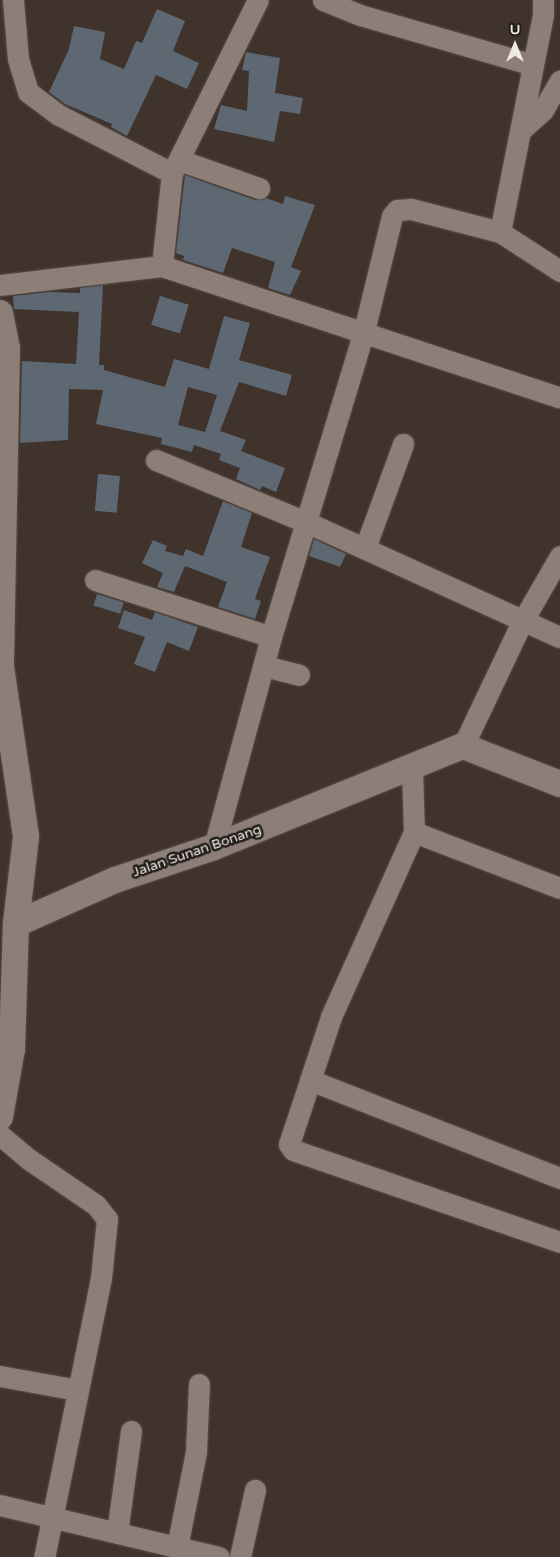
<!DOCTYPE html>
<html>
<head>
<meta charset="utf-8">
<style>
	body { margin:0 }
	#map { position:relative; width:560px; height:1557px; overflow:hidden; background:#3f332c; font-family:"Varela Round",sans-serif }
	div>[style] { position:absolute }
	.building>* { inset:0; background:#5e6873; transform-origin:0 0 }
	.roads { filter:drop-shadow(0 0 1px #5a504a) drop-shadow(0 0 1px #5a504a) }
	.minor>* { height:21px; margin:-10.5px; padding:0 10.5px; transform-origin:10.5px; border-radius:10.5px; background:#8d7e77 }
	.tertiary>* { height:26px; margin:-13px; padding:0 13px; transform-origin:13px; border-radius:13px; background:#8d7e77 }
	span { translate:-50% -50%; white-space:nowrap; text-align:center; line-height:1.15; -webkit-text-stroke:5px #211c19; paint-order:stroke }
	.street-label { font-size:14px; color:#f0e8e3 }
	.north { position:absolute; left:490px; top:20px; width:50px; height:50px; -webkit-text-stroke:4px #211c19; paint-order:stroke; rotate:0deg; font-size:14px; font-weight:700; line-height:20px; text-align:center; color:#f0e8e3 }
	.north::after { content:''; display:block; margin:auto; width:18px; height:22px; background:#f0e8e3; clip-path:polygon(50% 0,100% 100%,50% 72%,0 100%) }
</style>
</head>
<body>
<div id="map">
	<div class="building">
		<i style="clip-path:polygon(157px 9px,185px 21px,173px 51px,199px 63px,187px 89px,156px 75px,127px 136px,111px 127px,112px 124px,65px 104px,49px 92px,69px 49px,74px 26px,105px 32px,100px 59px,124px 69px,136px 41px,142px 43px)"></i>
		<i style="clip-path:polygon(246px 52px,280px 58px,275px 93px,303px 98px,300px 114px,280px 111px,274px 142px,214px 129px,221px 105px,247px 111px,249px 71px,242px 70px)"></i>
		<i style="clip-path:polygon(185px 175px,255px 200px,266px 198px,283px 204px,285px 196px,315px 205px,291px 267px,301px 271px,290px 295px,268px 288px,275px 262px,232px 248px,223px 273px,183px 260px,184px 256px,176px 253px)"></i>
		<i style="clip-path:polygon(evenodd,103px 285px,99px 365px,104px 365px,104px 370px,136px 379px,165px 387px,174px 359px,209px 369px,224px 316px,250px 323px,239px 360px,292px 375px,286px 396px,239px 382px,220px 431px,246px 440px,241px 451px,285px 468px,276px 492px,262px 486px,260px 490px,236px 479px,240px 468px,219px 460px,221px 454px,194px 445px,192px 452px,161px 444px,162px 438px,96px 424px,103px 390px,69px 389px,68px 440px,20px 443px,22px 361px,76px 364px,79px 312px,14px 309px,13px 296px,49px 292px,80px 293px,80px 288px,103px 285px,188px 387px,217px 395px,205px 432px,178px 425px,188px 387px)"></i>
		<i style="left:160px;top:296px;width:30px;height:30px;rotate:17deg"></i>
		<i style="left:98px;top:474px;width:22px;height:37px;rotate:5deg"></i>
		<i style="clip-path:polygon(223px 501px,252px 513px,241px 547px,270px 557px,255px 599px,261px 601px,255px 619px,218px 607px,227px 582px,185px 566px,174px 592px,157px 587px,163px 573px,142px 563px,153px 540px,167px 546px,165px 551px,183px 556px,186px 549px,203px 556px)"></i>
		<i style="clip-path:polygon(314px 539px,346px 554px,340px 567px,309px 556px)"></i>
		<i style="left:97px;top:594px;width:28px;height:12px;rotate:17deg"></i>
		<i style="clip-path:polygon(124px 610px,152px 620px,155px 612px,198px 627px,189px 651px,167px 642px,155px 672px,134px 664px,145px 637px,118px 628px)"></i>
	</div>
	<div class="roads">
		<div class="minor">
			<i style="left:13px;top:0;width:59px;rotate:85.2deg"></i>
			<i style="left:18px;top:59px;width:34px;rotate:73deg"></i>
			<i style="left:28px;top:92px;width:39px;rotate:37deg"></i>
			<i style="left:59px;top:115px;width:127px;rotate:27.2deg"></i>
			<i style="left:323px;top:0;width:40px;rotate:22deg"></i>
			<i style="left:360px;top:15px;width:180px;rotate:16.1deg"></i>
			<i style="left:543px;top:0;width:15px;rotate:90deg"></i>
			<i style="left:543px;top:15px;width:221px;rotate:101.2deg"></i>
			<i style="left:500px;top:232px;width:72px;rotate:33deg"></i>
			<i style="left:521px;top:130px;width:30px;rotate:-42deg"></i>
			<i style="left:543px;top:110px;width:34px;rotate:-60deg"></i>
			<i style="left:179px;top:160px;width:85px;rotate:19.3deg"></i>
			<i style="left:162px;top:266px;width:94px;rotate:-83.9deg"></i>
			<i style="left:172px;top:173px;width:193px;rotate:-63.6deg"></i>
			<i style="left:0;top:285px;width:163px;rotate:-6.7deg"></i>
			<i style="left:162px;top:266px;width:419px;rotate:18.3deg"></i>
			<i style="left:156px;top:460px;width:162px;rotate:22.5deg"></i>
			<i style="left:306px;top:522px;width:279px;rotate:24.4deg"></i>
			<i style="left:365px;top:548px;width:111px;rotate:-69.9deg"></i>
			<i style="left:95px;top:580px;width:185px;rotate:17.9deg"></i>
			<i style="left:264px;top:666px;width:36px;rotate:14deg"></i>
			<i style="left:463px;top:746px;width:137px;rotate:-64.6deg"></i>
			<i style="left:522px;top:622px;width:76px;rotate:-60.1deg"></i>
			<i style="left:412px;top:769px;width:63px;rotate:88.2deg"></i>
			<i style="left:414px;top:832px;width:203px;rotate:114.2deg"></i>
			<i style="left:331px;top:1017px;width:134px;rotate:108.3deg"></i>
			<i style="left:289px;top:1144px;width:7px;rotate:56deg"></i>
			<i style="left:293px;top:1150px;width:282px;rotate:19deg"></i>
			<i style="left:414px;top:832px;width:156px;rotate:21deg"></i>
			<i style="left:214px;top:847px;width:218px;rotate:-74.8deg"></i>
			<i style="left:271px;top:637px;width:316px;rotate:-73.1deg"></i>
			<i style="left:363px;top:335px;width:122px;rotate:-76.3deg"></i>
			<i style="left:392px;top:216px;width:8px;rotate:-50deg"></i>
			<i style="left:397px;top:210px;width:14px;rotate:-4deg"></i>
			<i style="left:411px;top:209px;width:92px;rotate:14.5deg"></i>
			<i style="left:310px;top:1080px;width:269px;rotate:21.4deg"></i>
			<i style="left:0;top:1135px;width:35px;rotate:40deg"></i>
			<i style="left:27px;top:1158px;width:83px;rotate:34.3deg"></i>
			<i style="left:96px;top:1205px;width:18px;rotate:52deg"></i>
			<i style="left:107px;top:1219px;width:59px;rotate:95.8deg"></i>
			<i style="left:101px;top:1278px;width:285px;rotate:101.5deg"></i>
			<i style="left:0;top:1376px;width:78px;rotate:10.3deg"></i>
			<i style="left:0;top:1505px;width:225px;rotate:13.4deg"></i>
			<i style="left:117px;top:1533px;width:103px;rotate:-82.2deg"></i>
			<i style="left:177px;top:1547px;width:97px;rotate:-78.7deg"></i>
			<i style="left:196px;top:1452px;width:68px;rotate:-87.5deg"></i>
			<i style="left:240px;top:1557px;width:69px;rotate:-77.4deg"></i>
		</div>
		<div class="tertiary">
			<i style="left:0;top:313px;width:36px;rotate:79deg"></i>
			<i style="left:7px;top:348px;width:319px;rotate:91.1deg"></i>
			<i style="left:1px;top:667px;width:172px;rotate:81.6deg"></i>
			<i style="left:26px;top:837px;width:88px;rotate:96.6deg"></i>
			<i style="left:0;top:1117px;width:69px;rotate:-80deg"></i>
			<i style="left:12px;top:1049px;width:125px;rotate:-88.2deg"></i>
			<i style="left:16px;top:924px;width:108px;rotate:-24deg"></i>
			<i style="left:115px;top:880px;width:104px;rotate:-18.4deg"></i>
			<i style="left:214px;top:847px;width:269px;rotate:-22.1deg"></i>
			<i style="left:463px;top:746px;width:104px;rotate:21.4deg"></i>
		</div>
	</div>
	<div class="street-label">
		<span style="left:197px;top:851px;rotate:-19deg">Jalan Sunan Bonang</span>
	</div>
	<div class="north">U</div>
</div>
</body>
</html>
